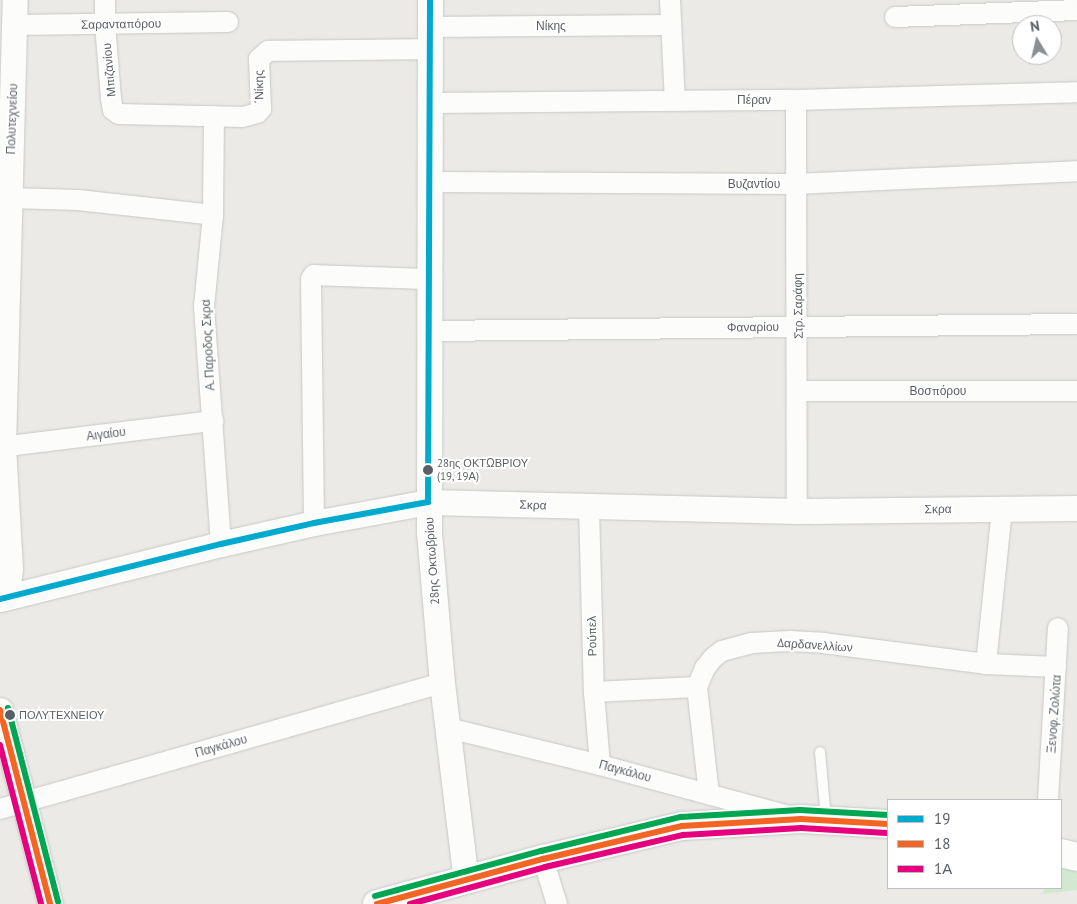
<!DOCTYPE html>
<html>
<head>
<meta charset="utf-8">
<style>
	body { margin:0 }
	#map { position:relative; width:1077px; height:904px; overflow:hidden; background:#ebeae6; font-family:"PT Sans",sans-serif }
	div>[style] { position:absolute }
	.green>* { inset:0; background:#d3e8d1 }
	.roads { filter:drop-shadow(0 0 1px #c8c8c8) drop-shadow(0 0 1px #c8c8c8) }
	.service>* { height:10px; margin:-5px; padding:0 5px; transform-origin:5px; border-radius:5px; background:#fcfcfb }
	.minor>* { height:20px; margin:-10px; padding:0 10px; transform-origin:10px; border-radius:10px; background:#fcfcfb }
	.tertiary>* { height:25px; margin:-12.5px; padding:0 12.5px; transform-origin:12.5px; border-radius:12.5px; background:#fcfcfb }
	.secondary>* { height:28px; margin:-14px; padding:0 14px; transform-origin:14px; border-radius:14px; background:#fcfcfb }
	.bus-1>* { height:6px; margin:-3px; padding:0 3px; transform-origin:3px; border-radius:3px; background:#00a9ce }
	.bus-2>* { height:6px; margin:-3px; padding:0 3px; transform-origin:3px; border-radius:3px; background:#f26522 }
	.bus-3>* { height:6px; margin:-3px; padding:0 3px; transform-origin:3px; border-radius:3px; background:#e5007d }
	.bus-4>* { height:6px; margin:-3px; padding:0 3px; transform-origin:3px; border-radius:3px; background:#00a651 }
	.dots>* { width:14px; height:14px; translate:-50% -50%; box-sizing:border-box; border:2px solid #fff; border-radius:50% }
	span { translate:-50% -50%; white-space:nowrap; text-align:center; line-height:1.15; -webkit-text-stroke:4px #fff; paint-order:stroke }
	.bus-label { font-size:11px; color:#5b5f64 }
	.left { translate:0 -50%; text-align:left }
	.street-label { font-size:12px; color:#5b5f64 }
	.legend { position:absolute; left:887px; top:799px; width:175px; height:90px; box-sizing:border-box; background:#fff; border:1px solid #bdbfc1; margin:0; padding:6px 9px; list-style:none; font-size:15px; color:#5b5f64 }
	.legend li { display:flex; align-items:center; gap:10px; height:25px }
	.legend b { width:25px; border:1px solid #bdbfc1 }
	.north { position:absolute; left:1012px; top:15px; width:50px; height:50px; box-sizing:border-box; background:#fff; border:1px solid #bdbfc1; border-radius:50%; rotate:351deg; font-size:14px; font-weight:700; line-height:20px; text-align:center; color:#5b5f64 }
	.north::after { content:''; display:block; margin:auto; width:18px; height:22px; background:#8d9092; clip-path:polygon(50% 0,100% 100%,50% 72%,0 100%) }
</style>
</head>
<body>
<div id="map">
	<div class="green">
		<i style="clip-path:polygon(1061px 862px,1077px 866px,1077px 890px,1043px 894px,1044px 888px,1061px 888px)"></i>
	</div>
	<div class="roads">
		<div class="service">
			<i style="left:820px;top:752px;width:67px;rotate:84.9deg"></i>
		</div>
		<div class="minor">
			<i style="left:105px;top:0;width:24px;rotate:90deg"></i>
			<i style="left:105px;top:24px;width:75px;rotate:85.4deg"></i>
			<i style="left:111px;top:99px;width:11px;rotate:80deg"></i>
			<i style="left:113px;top:110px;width:7px;rotate:34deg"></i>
			<i style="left:119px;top:114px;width:124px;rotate:1.4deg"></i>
			<i style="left:243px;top:117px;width:15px;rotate:-16deg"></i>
			<i style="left:257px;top:113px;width:6px;rotate:-45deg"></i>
			<i style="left:261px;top:109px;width:50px;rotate:-92.3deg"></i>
			<i style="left:259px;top:59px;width:12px;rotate:-42deg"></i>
			<i style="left:268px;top:51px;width:162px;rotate:-0.7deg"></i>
			<i style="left:670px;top:0;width:101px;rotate:87.2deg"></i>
			<i style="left:895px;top:17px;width:182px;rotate:-2.2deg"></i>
			<i style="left:15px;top:25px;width:213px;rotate:-0.8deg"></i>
			<i style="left:430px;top:27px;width:241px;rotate:-0.5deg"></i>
			<i style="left:796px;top:100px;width:411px;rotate:89.9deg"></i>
			<i style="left:430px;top:103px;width:366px;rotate:-0.5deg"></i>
			<i style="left:796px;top:100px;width:281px;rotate:-1.6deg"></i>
			<i style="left:214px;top:116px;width:99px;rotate:90.6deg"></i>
			<i style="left:213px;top:215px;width:92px;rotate:95.6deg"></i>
			<i style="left:204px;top:307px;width:238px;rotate:85.9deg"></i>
			<i style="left:430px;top:182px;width:365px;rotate:0.3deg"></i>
			<i style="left:795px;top:184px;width:282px;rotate:-2.6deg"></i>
			<i style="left:10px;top:198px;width:68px;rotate:1.7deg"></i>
			<i style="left:78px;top:200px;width:136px;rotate:6.3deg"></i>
			<i style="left:430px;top:331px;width:647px;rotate:-0.62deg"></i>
			<i style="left:798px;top:391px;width:279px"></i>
			<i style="left:0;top:447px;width:215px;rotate:-7deg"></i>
			<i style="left:589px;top:506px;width:186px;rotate:88.5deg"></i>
			<i style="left:594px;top:692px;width:73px;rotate:85.3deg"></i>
			<i style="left:314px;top:523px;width:244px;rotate:-90.7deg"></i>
			<i style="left:311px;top:279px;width:5px;rotate:-53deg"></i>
			<i style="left:314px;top:275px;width:116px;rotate:2deg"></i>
			<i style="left:986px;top:664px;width:157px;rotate:-84.1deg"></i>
			<i style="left:697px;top:687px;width:108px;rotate:83.6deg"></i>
			<i style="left:594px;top:692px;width:103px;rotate:-2.8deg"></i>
			<i style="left:697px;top:687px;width:21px;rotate:-67deg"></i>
			<i style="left:705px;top:668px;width:14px;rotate:-51deg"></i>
			<i style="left:714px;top:657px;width:10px;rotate:-37deg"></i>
			<i style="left:722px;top:651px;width:30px;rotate:-15deg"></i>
			<i style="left:751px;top:643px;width:39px;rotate:-3deg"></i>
			<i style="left:790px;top:641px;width:33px;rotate:3deg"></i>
			<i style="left:823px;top:643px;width:164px;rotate:7.3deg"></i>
			<i style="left:986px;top:664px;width:70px;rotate:2.5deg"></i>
			<i style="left:448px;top:728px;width:156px;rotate:13.7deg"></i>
			<i style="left:600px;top:765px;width:192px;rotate:15.1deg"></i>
			<i style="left:1048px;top:800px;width:172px;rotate:-86.7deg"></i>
			<i style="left:0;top:809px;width:460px;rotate:-15.9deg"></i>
			<i style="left:543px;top:859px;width:47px;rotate:72.7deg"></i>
		</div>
		<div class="tertiary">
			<i style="left:430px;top:0;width:532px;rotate:90.11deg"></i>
			<i style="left:429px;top:532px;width:152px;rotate:85.1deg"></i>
			<i style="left:442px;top:683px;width:198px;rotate:83.1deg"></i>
			<i style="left:0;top:596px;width:15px;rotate:-58deg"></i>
			<i style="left:8px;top:583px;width:15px;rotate:-82deg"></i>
			<i style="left:10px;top:568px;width:121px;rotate:-93.3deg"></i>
			<i style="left:3px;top:447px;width:447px;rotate:-88.5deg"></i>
			<i style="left:0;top:599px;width:228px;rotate:-14deg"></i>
			<i style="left:221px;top:544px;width:95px;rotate:-12.7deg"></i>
			<i style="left:314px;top:523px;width:116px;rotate:-10.4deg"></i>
			<i style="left:428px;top:502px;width:369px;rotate:1.4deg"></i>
			<i style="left:797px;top:511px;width:280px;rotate:-0.6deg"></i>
			<i style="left:0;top:710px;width:200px;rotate:75.5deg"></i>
		</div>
		<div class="secondary">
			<i style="left:1061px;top:853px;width:16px;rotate:14deg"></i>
			<i style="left:377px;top:904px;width:172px;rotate:-15.2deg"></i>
			<i style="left:543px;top:859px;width:143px;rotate:-13.4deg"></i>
			<i style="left:682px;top:826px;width:119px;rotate:-3.4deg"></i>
			<i style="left:801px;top:819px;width:87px;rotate:3.3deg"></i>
		</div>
	</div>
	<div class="bus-1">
		<i style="left:0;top:599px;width:228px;rotate:-14deg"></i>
		<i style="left:221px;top:544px;width:95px;rotate:-12.7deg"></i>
		<i style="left:314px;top:523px;width:116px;rotate:-10.4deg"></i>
		<i style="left:428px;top:502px;width:502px;rotate:-89.77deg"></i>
	</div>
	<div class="bus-2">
		<i style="left:0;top:710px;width:200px;rotate:75.5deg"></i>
		<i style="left:377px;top:904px;width:172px;rotate:-15.2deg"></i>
		<i style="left:543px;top:859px;width:143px;rotate:-13.4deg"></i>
		<i style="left:682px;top:826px;width:119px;rotate:-3.4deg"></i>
		<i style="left:801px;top:819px;width:87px;rotate:3.3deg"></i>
	</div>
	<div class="bus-3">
		<i style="left:0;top:745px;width:164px;rotate:75.5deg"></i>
		<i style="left:410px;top:904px;width:140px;rotate:-15.3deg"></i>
		<i style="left:545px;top:867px;width:142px;rotate:-13.1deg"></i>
		<i style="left:683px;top:835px;width:118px;rotate:-3.4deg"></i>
		<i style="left:801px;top:828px;width:86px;rotate:3.3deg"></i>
	</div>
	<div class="bus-4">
		<i style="left:8px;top:708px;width:200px;rotate:75.5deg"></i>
		<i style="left:375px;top:896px;width:172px;rotate:-15.2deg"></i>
		<i style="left:541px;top:851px;width:144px;rotate:-13.7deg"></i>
		<i style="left:681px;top:817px;width:119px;rotate:-3.4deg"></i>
		<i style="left:800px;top:810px;width:88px;rotate:3.3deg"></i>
	</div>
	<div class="dots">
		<i style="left:428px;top:470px;background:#5b5f64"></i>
		<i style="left:10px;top:715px;background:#5b5f64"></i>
	</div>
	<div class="bus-label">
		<span class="left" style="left:437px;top:470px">28ης ΟΚΤΩΒΡΙΟΥ<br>(19, 19Α)</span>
		<span class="left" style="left:19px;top:715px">ΠΟΛΥΤΕΧΝΕΙΟΥ</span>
	</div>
	<div class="street-label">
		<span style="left:121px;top:24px;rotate:-1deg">Σαρανταπόρου</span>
		<span style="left:551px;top:26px">Νίκης</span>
		<span style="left:109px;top:70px;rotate:-95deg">Μπιζανίου</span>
		<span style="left:259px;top:87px;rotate:-91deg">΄Νίκης</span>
		<span style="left:754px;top:100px">Πέραν</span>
		<span style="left:12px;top:119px;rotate:-88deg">Πολυτεχνείου</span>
		<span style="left:754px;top:184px">Βυζαντίου</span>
		<span style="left:798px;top:306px;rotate:-91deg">Στρ. Σαράφη</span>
		<span style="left:753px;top:327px;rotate:-1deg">Φαναρίου</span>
		<span style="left:208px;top:345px;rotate:-93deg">Α. Παροδος Σκρα</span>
		<span style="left:938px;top:391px">Βοσπόρου</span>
		<span style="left:106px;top:434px;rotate:-7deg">Αιγαίου</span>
		<span style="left:533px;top:505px;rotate:2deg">Σκρα</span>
		<span style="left:938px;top:509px;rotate:-1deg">Σκρα</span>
		<span style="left:432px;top:561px;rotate:-94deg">28ης Οκτωβρίου</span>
		<span style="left:592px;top:636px;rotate:-91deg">Ρούπελ</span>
		<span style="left:815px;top:645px;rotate:4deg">Δαρδανελλίων</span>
		<span style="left:1054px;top:714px;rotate:-86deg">Ξενοφ. Ζολώτα</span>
		<span style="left:221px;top:746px;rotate:-16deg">Παγκάλου</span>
		<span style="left:625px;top:771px;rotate:15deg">Παγκάλου</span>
	</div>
	<ul class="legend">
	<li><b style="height:6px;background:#00a9ce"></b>19</li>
	<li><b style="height:6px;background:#f26522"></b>18</li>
	<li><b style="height:6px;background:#e5007d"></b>1Α</li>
	</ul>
	<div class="north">N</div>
</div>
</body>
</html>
